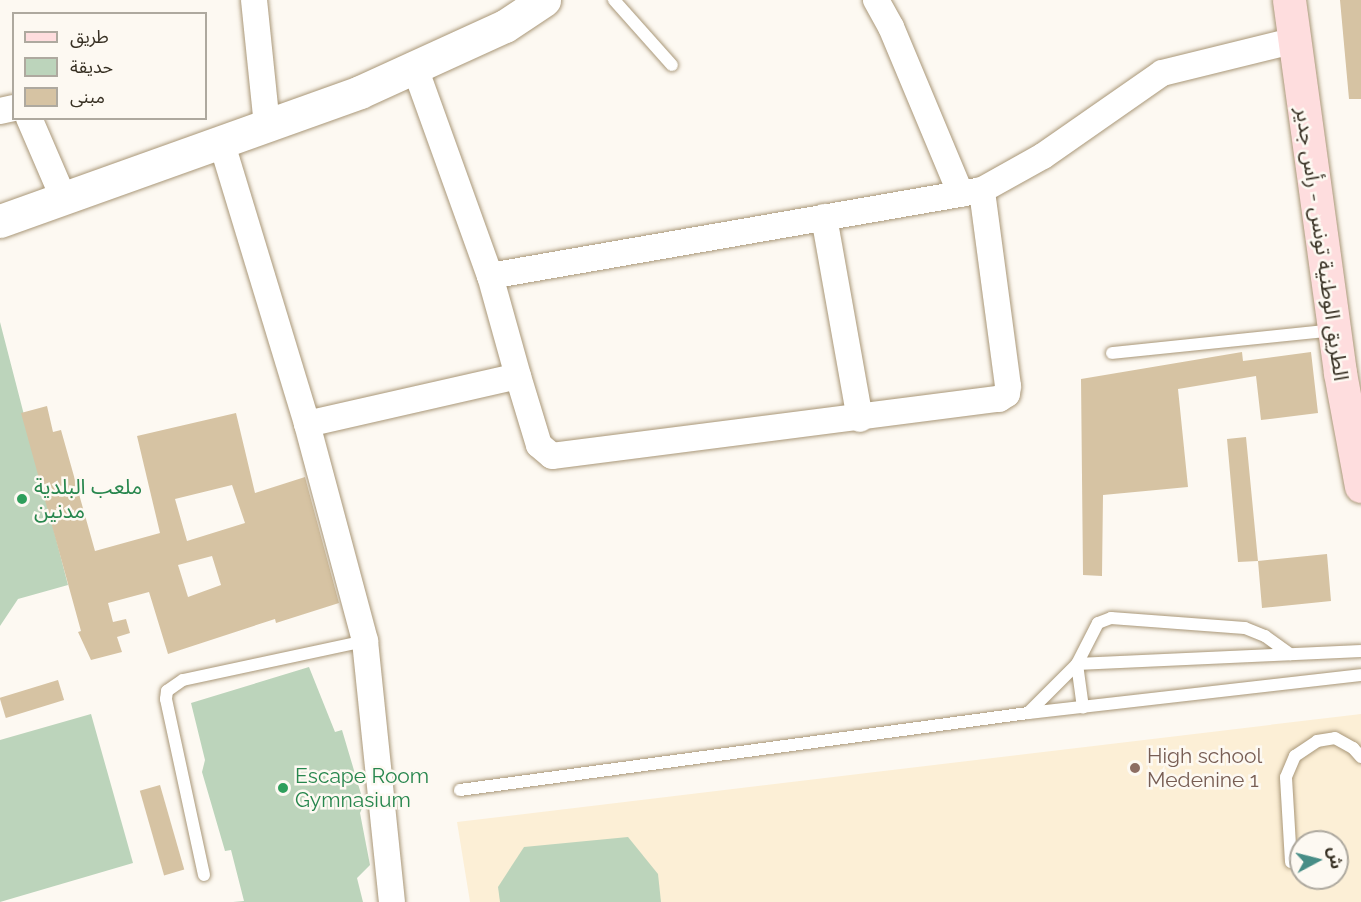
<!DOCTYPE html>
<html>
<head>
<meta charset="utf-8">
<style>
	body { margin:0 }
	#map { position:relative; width:1361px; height:902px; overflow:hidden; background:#fdf9f2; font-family:Raleway,"Noto Sans Arabic",sans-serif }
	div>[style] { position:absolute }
	.built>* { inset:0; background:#fcefd6 }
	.green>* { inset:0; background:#bcd4bb }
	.building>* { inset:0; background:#d6c3a3; transform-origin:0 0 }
	.roads { filter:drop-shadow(0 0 2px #a99778) drop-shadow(0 0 2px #a99778) }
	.lane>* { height:12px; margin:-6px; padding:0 6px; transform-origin:6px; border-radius:6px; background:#fff }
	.street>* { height:26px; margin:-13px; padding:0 13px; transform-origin:13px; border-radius:13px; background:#fff }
	.secondary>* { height:33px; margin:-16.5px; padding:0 16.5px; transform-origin:16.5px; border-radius:16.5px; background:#fff }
	.primary>* { height:33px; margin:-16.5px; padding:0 16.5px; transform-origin:16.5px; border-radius:16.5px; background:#feddde }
	.dots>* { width:16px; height:16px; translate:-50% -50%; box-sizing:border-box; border:3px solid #fdf9f2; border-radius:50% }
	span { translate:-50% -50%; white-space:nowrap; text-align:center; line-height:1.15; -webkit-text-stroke:5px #fdf9f2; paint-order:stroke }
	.street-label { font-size:21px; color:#373023 }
	.leisure-label { font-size:21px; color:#27864d }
	.left { translate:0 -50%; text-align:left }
	.education-label { font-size:21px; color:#785e54 }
	.legend { position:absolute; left:12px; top:12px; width:195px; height:108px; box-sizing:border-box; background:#fdf9f2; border:2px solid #aea99f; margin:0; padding:8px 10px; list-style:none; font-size:18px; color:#373023 }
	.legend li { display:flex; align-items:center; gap:12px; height:30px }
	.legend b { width:30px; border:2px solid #aea99f }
	.north { position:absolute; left:1289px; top:830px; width:60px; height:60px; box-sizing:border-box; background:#fdf9f2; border:2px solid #aea99f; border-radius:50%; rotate:83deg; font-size:16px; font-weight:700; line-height:24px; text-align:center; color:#373023 }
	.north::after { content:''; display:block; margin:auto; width:21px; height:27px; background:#478d86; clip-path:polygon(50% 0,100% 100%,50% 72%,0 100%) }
</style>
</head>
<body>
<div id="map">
	<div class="built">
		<i style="clip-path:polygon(evenodd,1361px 714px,1361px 902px,470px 902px,457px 822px,1361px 714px,1301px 842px,1337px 842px,1337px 878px,1301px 878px,1301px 842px)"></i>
	</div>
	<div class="green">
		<i style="clip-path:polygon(0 322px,68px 585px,18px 599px,0 626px)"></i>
		<i style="clip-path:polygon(309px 667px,335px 732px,342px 730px,364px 804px,360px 813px,370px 865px,357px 878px,363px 902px,233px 902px,244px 901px,231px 850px,225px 851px,202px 772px,205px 760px,191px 703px)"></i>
		<i style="clip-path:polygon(91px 714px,133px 863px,0 902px,0 740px)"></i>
		<i style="clip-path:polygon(628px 837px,658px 874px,661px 902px,500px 902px,498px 887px,524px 847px)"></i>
	</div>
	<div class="building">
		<i style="clip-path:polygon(1340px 0,1361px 0,1361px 99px,1349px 99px)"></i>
		<i style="clip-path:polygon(1242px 352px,1243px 361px,1311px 352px,1318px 413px,1261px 420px,1256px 376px,1178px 389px,1188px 487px,1103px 495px,1102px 576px,1083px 575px,1081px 379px)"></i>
		<i style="clip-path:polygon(evenodd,47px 406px,53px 432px,61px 430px,95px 551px,160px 533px,137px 436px,236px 413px,255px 493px,305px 477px,339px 603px,276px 623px,275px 619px,168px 654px,149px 592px,108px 603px,113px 622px,126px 619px,130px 633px,117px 637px,122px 652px,91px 660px,78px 632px,81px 631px,21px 413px,47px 406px,232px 485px,245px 523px,187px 541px,175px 499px,232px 485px,47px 406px,212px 556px,221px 585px,188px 597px,178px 565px,212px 556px)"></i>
		<i style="clip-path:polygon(1246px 437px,1258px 561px,1327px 554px,1331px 601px,1262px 608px,1258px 561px,1238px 562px,1227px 439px)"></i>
		<i style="left:58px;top:680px;width:21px;height:61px;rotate:73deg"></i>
		<i style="left:160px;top:785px;width:88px;height:21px;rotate:74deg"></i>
	</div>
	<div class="roads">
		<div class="lane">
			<i style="left:614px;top:0;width:87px;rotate:48.3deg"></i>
			<i style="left:1112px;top:353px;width:223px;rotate:-5.9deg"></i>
			<i style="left:1077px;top:664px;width:284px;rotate:-2.6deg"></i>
			<i style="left:1077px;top:664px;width:44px;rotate:82.2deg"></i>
			<i style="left:1028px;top:713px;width:69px;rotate:-45deg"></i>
			<i style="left:1077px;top:664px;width:46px;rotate:-62.9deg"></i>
			<i style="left:1098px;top:623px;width:14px;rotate:-21deg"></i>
			<i style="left:1111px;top:618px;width:134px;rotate:4.3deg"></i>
			<i style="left:1245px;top:628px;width:22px;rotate:22deg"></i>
			<i style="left:1265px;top:636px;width:31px;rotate:36deg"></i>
			<i style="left:460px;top:790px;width:573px;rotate:-7.72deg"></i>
			<i style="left:1028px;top:713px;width:335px;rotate:-6.5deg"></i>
			<i style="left:1291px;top:862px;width:85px;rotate:-93.4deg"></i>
			<i style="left:1286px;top:777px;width:23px;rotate:-67deg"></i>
			<i style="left:1295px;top:756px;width:27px;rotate:-34deg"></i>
			<i style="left:1317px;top:741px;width:18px;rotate:-9deg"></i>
			<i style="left:1335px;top:738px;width:21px;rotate:29deg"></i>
			<i style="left:1353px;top:748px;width:12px;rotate:48deg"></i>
			<i style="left:204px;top:875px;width:180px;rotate:-102.2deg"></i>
			<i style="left:166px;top:699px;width:8px;rotate:-83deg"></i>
			<i style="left:167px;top:691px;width:19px;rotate:-35deg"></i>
			<i style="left:183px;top:680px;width:186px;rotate:-12.1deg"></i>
		</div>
		<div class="street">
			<i style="left:254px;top:0;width:126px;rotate:84.1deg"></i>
			<i style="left:876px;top:0;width:31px;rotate:61deg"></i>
			<i style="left:891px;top:27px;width:181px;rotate:67.3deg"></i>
			<i style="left:414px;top:65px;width:224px;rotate:70.2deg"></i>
			<i style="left:490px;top:276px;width:499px;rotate:-9.9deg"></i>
			<i style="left:982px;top:190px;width:70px;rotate:-29.1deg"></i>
			<i style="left:1043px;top:156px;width:145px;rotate:-34.9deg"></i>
			<i style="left:1162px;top:73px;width:134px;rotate:-13.8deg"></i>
			<i style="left:0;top:111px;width:14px;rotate:-12deg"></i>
			<i style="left:29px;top:118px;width:86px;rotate:66.7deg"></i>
			<i style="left:222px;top:144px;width:293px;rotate:73.1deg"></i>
			<i style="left:307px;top:424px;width:225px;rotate:75deg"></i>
			<i style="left:365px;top:641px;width:262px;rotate:84.1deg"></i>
			<i style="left:824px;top:217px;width:205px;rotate:79.9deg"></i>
			<i style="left:518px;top:376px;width:72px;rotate:73.1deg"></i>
			<i style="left:539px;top:445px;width:17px;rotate:40deg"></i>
			<i style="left:552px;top:456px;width:451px;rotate:-7.3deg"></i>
			<i style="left:999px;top:399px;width:9px;rotate:-32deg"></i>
			<i style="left:1007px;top:394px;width:8px;rotate:-83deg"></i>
			<i style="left:1008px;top:386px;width:198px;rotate:-97.6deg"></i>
			<i style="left:307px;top:424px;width:216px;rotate:-12.8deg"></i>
			<i style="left:518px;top:376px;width:104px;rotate:-105.6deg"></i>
		</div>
		<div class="secondary">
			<i style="left:0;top:221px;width:382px;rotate:-19.7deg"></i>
			<i style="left:360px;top:92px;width:159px;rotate:-24.5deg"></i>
			<i style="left:505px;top:26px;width:47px;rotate:-33.7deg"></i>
		</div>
		<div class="primary">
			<i style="left:1289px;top:0;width:376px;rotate:82.2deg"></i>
			<i style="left:1340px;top:373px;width:115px;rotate:79.5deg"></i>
		</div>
	</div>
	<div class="dots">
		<i style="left:22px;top:499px;background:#2e9e5b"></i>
		<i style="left:1135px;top:768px;background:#8d6e63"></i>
		<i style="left:283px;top:788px;background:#2e9e5b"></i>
	</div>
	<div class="street-label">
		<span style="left:1322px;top:244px;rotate:82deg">الطريق الوطنية تونس - رأس جدير</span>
	</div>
	<div class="leisure-label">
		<span class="left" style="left:34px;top:499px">ملعب البلدية<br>مدنين</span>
		<span class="left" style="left:295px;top:788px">Escape Room<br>Gymnasium</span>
	</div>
	<div class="education-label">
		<span class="left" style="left:1147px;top:768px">High school<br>Medenine 1</span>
	</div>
	<ul class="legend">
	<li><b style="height:8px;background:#feddde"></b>طريق</li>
	<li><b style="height:16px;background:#bcd4bb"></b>حديقة</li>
	<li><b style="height:16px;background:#d6c3a3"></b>مبنى</li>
	</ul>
	<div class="north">ش</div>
</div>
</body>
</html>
